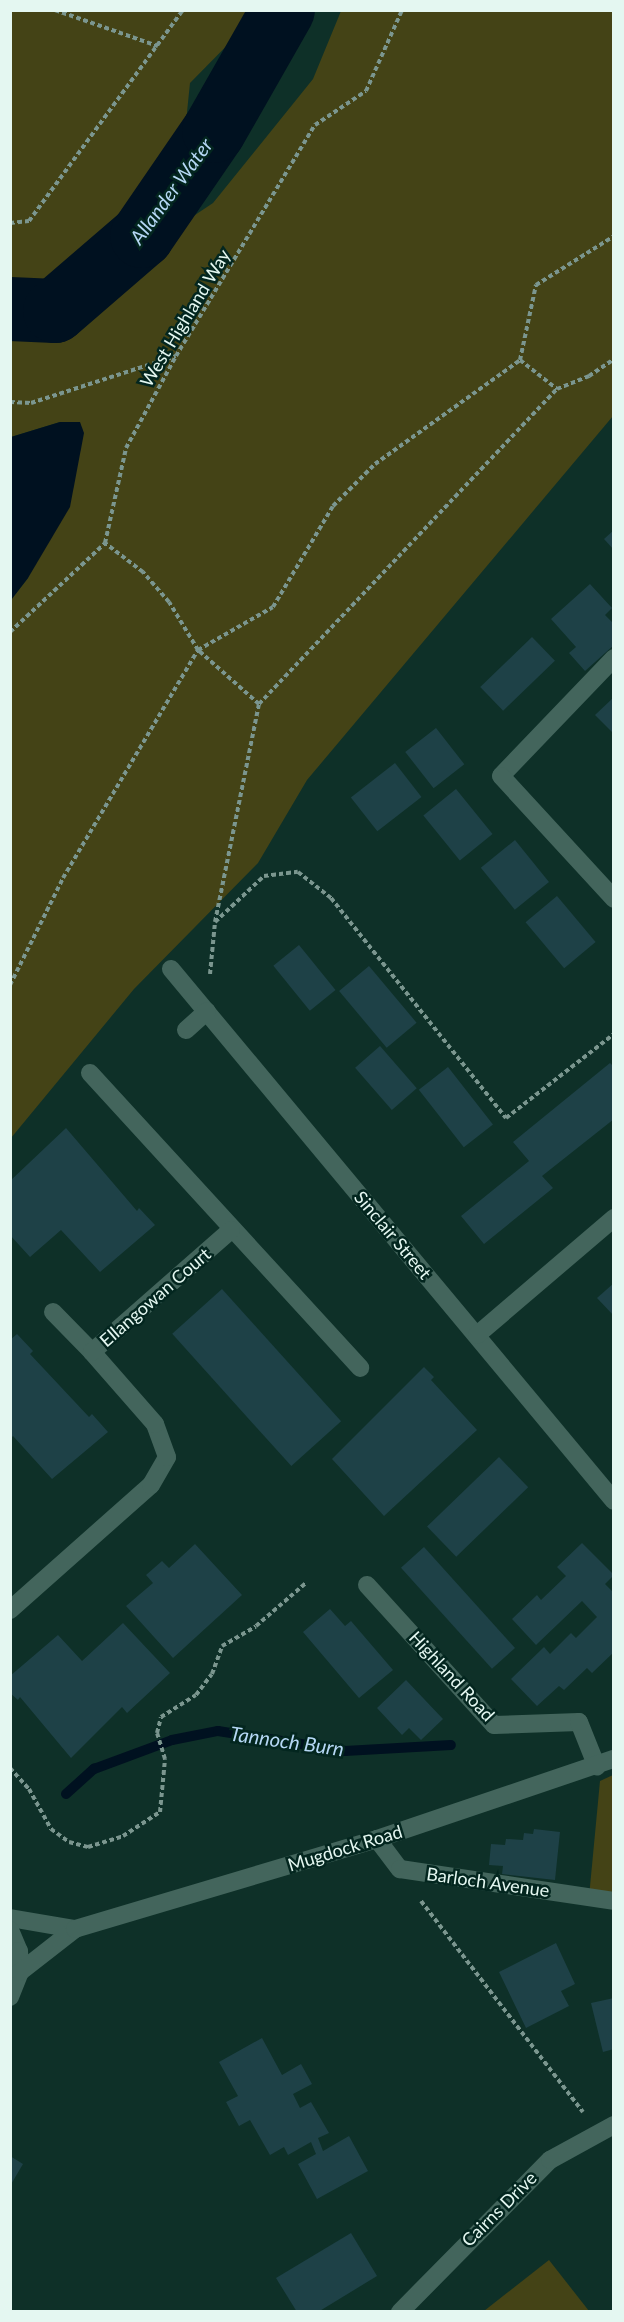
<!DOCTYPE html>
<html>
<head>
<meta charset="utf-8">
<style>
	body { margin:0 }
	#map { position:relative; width:624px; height:2322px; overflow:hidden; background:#0e3028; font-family:Lato,sans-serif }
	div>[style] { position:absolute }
	.green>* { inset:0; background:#444316 }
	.water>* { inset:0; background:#001120 }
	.stream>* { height:10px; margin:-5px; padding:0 5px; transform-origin:5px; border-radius:5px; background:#001120 }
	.river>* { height:64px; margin:-32px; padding:0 32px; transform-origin:32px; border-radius:32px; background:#001120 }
	.building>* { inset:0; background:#1e4147; transform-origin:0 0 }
	.path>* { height:4px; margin-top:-2px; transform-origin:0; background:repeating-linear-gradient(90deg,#7b968f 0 4.5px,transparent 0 7.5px) }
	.minor>* { height:18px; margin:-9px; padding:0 9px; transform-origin:9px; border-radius:9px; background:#43655c }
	span { translate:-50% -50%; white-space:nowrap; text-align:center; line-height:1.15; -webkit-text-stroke:5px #03261f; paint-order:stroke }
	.street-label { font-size:18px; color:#e4f7f1 }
	.water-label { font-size:20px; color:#b6d8f5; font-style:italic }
	.frame { position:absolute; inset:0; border:12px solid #e4f7f1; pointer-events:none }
</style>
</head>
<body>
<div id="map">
	<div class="green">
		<i style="clip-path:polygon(10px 11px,261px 11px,190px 83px,182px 161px,67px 288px,11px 285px)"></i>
		<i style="clip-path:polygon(341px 11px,613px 11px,613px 416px,307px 780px,258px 863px,134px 989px,11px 1138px,11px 600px,28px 578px,60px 422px,11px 437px,11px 326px,56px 329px,162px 237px,213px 203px,313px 79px)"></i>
		<i style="clip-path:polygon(613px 1775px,613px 1900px,589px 1897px,600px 1781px)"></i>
		<i style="clip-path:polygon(549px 2260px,589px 2311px,484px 2311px)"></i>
	</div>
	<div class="water">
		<i style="clip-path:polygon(60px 422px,80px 422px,84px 433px,70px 507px,28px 578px,11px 600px,11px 437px)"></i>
	</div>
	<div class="stream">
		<i style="left:66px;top:1794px;width:38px;rotate:-42deg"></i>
		<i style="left:94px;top:1769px;width:83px;rotate:-20.4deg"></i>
		<i style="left:172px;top:1740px;width:47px;rotate:-11.1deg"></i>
		<i style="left:218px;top:1731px;width:129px;rotate:8.9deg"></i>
		<i style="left:345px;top:1751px;width:106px;rotate:-3.2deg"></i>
	</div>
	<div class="river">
		<i style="left:10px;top:309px;width:45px;rotate:2.5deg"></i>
		<i style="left:55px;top:311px;width:115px;rotate:-40.8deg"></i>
		<i style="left:142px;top:236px;width:127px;rotate:-55.6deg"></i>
		<i style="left:214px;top:131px;width:139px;rotate:-60.3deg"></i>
	</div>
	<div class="building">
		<i style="clip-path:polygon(614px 530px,614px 550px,604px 539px)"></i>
		<i style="clip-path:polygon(590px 584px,612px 608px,605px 615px,614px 624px,614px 645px,585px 671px,569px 653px,576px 647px,551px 619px)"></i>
		<i style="left:532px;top:637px;width:33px;height:72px;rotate:46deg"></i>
		<i style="clip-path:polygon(614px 697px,614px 734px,595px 715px)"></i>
		<i style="left:436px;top:728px;width:46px;height:39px;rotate:52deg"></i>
		<i style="left:395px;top:763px;width:43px;height:56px;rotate:52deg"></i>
		<i style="left:456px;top:789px;width:58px;height:42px;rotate:51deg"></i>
		<i style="left:515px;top:840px;width:54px;height:44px;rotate:51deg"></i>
		<i style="left:557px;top:896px;width:60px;height:41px;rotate:50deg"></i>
		<i style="left:299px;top:945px;width:58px;height:33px;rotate:51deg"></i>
		<i style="left:369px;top:966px;width:74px;height:39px;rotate:50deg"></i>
		<i style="left:380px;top:1046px;width:56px;height:33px;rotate:49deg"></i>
		<i style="clip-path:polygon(610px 1063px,614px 1067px,614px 1119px,542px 1176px,553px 1188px,484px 1244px,461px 1216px,529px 1161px,513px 1142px)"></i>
		<i style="left:448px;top:1067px;width:73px;height:37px;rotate:52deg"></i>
		<i style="clip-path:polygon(66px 1128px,137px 1211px,139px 1208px,155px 1225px,100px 1272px,61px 1230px,30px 1257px,10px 1235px,10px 1181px)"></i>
		<i style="clip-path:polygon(614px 1283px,614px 1316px,597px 1298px)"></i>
		<i style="left:222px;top:1289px;width:178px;height:67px;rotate:48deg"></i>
		<i style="clip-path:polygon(17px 1334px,33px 1351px,30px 1354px,89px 1417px,92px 1414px,108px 1432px,52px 1479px,13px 1436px,10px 1439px,10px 1340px)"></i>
		<i style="clip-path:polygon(424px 1367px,434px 1377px,431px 1380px,477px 1430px,384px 1516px,332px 1459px)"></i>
		<i style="left:499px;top:1457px;width:42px;height:100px;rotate:46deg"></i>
		<i style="clip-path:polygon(582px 1543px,614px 1575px,605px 1584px,614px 1593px,614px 1652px,592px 1673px,587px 1668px,564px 1690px,559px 1686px,537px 1706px,511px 1679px,544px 1647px,550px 1654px,571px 1633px,576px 1638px,597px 1617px,582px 1601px,536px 1645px,512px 1619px,537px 1595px,541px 1600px,566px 1576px,557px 1567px)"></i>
		<i style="clip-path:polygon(195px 1544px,242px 1595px,173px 1658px,126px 1606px,153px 1583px,146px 1575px,162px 1561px,169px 1568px)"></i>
		<i style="left:424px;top:1547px;width:136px;height:31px;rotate:48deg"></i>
		<i style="clip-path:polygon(330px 1609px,345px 1626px,351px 1621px,393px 1670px,359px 1698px,303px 1632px)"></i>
		<i style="clip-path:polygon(123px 1623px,170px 1673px,127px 1713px,122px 1707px,71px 1758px,20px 1697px,18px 1700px,10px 1693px,10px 1676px,58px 1635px,82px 1661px)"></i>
		<i style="clip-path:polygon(406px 1680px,443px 1719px,421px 1740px,409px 1728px,402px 1735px,377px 1708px)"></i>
		<i style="clip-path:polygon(534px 1829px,560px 1832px,555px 1880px,502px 1874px,503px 1866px,489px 1865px,491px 1844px,505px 1845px,506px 1839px,523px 1840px,524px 1833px,533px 1834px)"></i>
		<i style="clip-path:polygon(556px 1943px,575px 1984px,561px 1991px,569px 2006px,526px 2028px,499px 1972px)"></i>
		<i style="clip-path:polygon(614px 1998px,614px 2049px,603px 2052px,591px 2003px)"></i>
		<i style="clip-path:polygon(262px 2038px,282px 2075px,301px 2064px,312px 2084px,293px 2094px,300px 2108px,311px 2102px,329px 2133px,318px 2138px,323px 2151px,349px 2136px,368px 2171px,317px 2199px,298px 2164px,316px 2154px,311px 2142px,288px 2155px,284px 2147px,270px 2155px,250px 2120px,239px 2126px,226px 2102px,238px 2096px,219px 2062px)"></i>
		<i style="clip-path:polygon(10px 2156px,23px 2164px,10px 2186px)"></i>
		<i style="clip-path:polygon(351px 2233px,377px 2276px,318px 2312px,297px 2312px,276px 2278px)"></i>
	</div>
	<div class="path">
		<i style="left:55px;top:10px;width:109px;rotate:19.3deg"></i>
		<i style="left:10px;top:223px;width:19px;rotate:-6deg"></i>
		<i style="left:29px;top:221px;width:261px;rotate:-53.9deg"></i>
		<i style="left:520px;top:360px;width:47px;rotate:38.1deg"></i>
		<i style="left:10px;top:402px;width:21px;rotate:3deg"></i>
		<i style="left:31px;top:403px;width:152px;rotate:-18deg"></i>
		<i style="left:10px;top:632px;width:130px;rotate:-43.1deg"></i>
		<i style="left:259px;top:704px;width:81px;rotate:-138.5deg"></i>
		<i style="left:198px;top:650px;width:56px;rotate:-121.1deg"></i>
		<i style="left:169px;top:602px;width:40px;rotate:-131deg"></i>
		<i style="left:143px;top:572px;width:48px;rotate:-142.7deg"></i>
		<i style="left:105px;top:543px;width:97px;rotate:-77.5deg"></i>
		<i style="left:126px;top:448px;width:105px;rotate:-61.5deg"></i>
		<i style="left:176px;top:356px;width:270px;rotate:-59deg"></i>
		<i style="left:315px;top:125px;width:61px;rotate:-33.7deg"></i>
		<i style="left:366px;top:91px;width:89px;rotate:-66deg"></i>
		<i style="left:215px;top:922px;width:222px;rotate:-78.6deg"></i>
		<i style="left:259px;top:704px;width:434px;rotate:-46.6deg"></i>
		<i style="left:557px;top:389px;width:35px;rotate:-22deg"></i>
		<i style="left:589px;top:376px;width:30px;rotate:-34deg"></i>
		<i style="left:210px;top:974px;width:52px;rotate:-84.5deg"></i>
		<i style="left:215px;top:922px;width:67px;rotate:-43.2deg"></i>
		<i style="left:264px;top:876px;width:34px;rotate:-7deg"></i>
		<i style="left:298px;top:872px;width:42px;rotate:38.2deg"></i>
		<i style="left:331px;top:898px;width:281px;rotate:51.5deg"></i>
		<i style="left:506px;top:1118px;width:137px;rotate:-37.9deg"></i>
		<i style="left:10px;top:985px;width:119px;rotate:-63.6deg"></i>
		<i style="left:63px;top:878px;width:265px;rotate:-59.4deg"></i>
		<i style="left:198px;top:650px;width:86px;rotate:-29.8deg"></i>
		<i style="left:273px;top:607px;width:117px;rotate:-59.3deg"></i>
		<i style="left:333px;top:506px;width:59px;rotate:-45deg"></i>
		<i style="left:375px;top:464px;width:178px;rotate:-35.6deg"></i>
		<i style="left:520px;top:360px;width:77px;rotate:-78deg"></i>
		<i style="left:536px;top:285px;width:92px;rotate:-32.1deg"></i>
		<i style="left:10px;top:1768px;width:28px;rotate:48deg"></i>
		<i style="left:29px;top:1789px;width:46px;rotate:61.2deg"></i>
		<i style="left:51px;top:1829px;width:22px;rotate:36deg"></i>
		<i style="left:69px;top:1842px;width:20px;rotate:15deg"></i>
		<i style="left:88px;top:1847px;width:37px;rotate:-17deg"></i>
		<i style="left:123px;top:1836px;width:44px;rotate:-33deg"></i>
		<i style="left:160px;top:1812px;width:53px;rotate:-84.6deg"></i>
		<i style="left:165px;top:1759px;width:27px;rotate:-107deg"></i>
		<i style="left:157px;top:1733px;width:16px;rotate:-76deg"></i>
		<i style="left:161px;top:1717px;width:41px;rotate:-32.2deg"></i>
		<i style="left:196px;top:1695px;width:26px;rotate:-53deg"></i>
		<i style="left:212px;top:1674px;width:30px;rotate:-70deg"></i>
		<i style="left:222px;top:1646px;width:39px;rotate:-30deg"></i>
		<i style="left:256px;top:1626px;width:67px;rotate:-40.8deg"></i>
		<i style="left:421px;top:1901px;width:266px;rotate:52.5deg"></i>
	</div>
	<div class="minor">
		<i style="left:614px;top:658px;width:163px;rotate:133.8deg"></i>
		<i style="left:501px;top:776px;width:167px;rotate:47.4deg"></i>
		<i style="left:171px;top:969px;width:692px;rotate:50.22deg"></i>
		<i style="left:186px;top:1030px;width:28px;rotate:-42deg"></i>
		<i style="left:90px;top:1073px;width:400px;rotate:47.5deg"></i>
		<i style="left:53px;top:1312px;width:56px;rotate:45.7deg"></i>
		<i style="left:477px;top:1335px;width:180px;rotate:-40.5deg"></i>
		<i style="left:367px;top:1585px;width:189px;rotate:47.8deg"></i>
		<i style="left:494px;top:1725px;width:85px;rotate:-2deg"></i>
		<i style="left:579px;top:1722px;width:48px;rotate:68.2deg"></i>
		<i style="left:10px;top:1610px;width:188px;rotate:-41.6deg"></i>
		<i style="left:151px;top:1485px;width:32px;rotate:-60deg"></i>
		<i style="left:167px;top:1457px;width:35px;rotate:-110deg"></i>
		<i style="left:155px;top:1424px;width:96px;rotate:-131.2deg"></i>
		<i style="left:92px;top:1352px;width:185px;rotate:-41.3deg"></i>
		<i style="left:377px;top:1839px;width:38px;rotate:53deg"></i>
		<i style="left:400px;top:1869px;width:216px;rotate:8.5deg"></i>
		<i style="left:10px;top:1918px;width:66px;rotate:9.6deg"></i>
		<i style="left:10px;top:1930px;width:23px;rotate:67deg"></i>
		<i style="left:19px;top:1951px;width:21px;rotate:87deg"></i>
		<i style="left:20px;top:1972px;width:27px;rotate:112deg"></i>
		<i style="left:20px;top:1972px;width:70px;rotate:-38deg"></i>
		<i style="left:75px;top:1929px;width:315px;rotate:-16.6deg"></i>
		<i style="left:377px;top:1839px;width:250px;rotate:-18.7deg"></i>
		<i style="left:400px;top:2312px;width:214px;rotate:-45.4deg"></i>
		<i style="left:550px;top:2160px;width:73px;rotate:-28.7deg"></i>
	</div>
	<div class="street-label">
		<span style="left:185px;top:318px;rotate:-59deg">West Highland Way</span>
		<span style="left:393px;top:1235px;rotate:50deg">Sinclair Street</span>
		<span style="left:155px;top:1297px;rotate:-41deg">Ellangowan Court</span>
		<span style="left:452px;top:1676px;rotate:47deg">Highland Road</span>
		<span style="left:345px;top:1848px;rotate:-17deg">Mugdock Road</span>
		<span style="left:488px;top:1882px;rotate:8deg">Barloch Avenue</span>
		<span style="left:499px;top:2209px;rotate:-45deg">Cairns Drive</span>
	</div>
	<div class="water-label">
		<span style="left:171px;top:191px;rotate:-54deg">Allander Water</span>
		<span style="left:287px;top:1741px;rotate:8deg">Tannoch Burn</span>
	</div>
	<div class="frame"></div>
</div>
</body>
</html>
